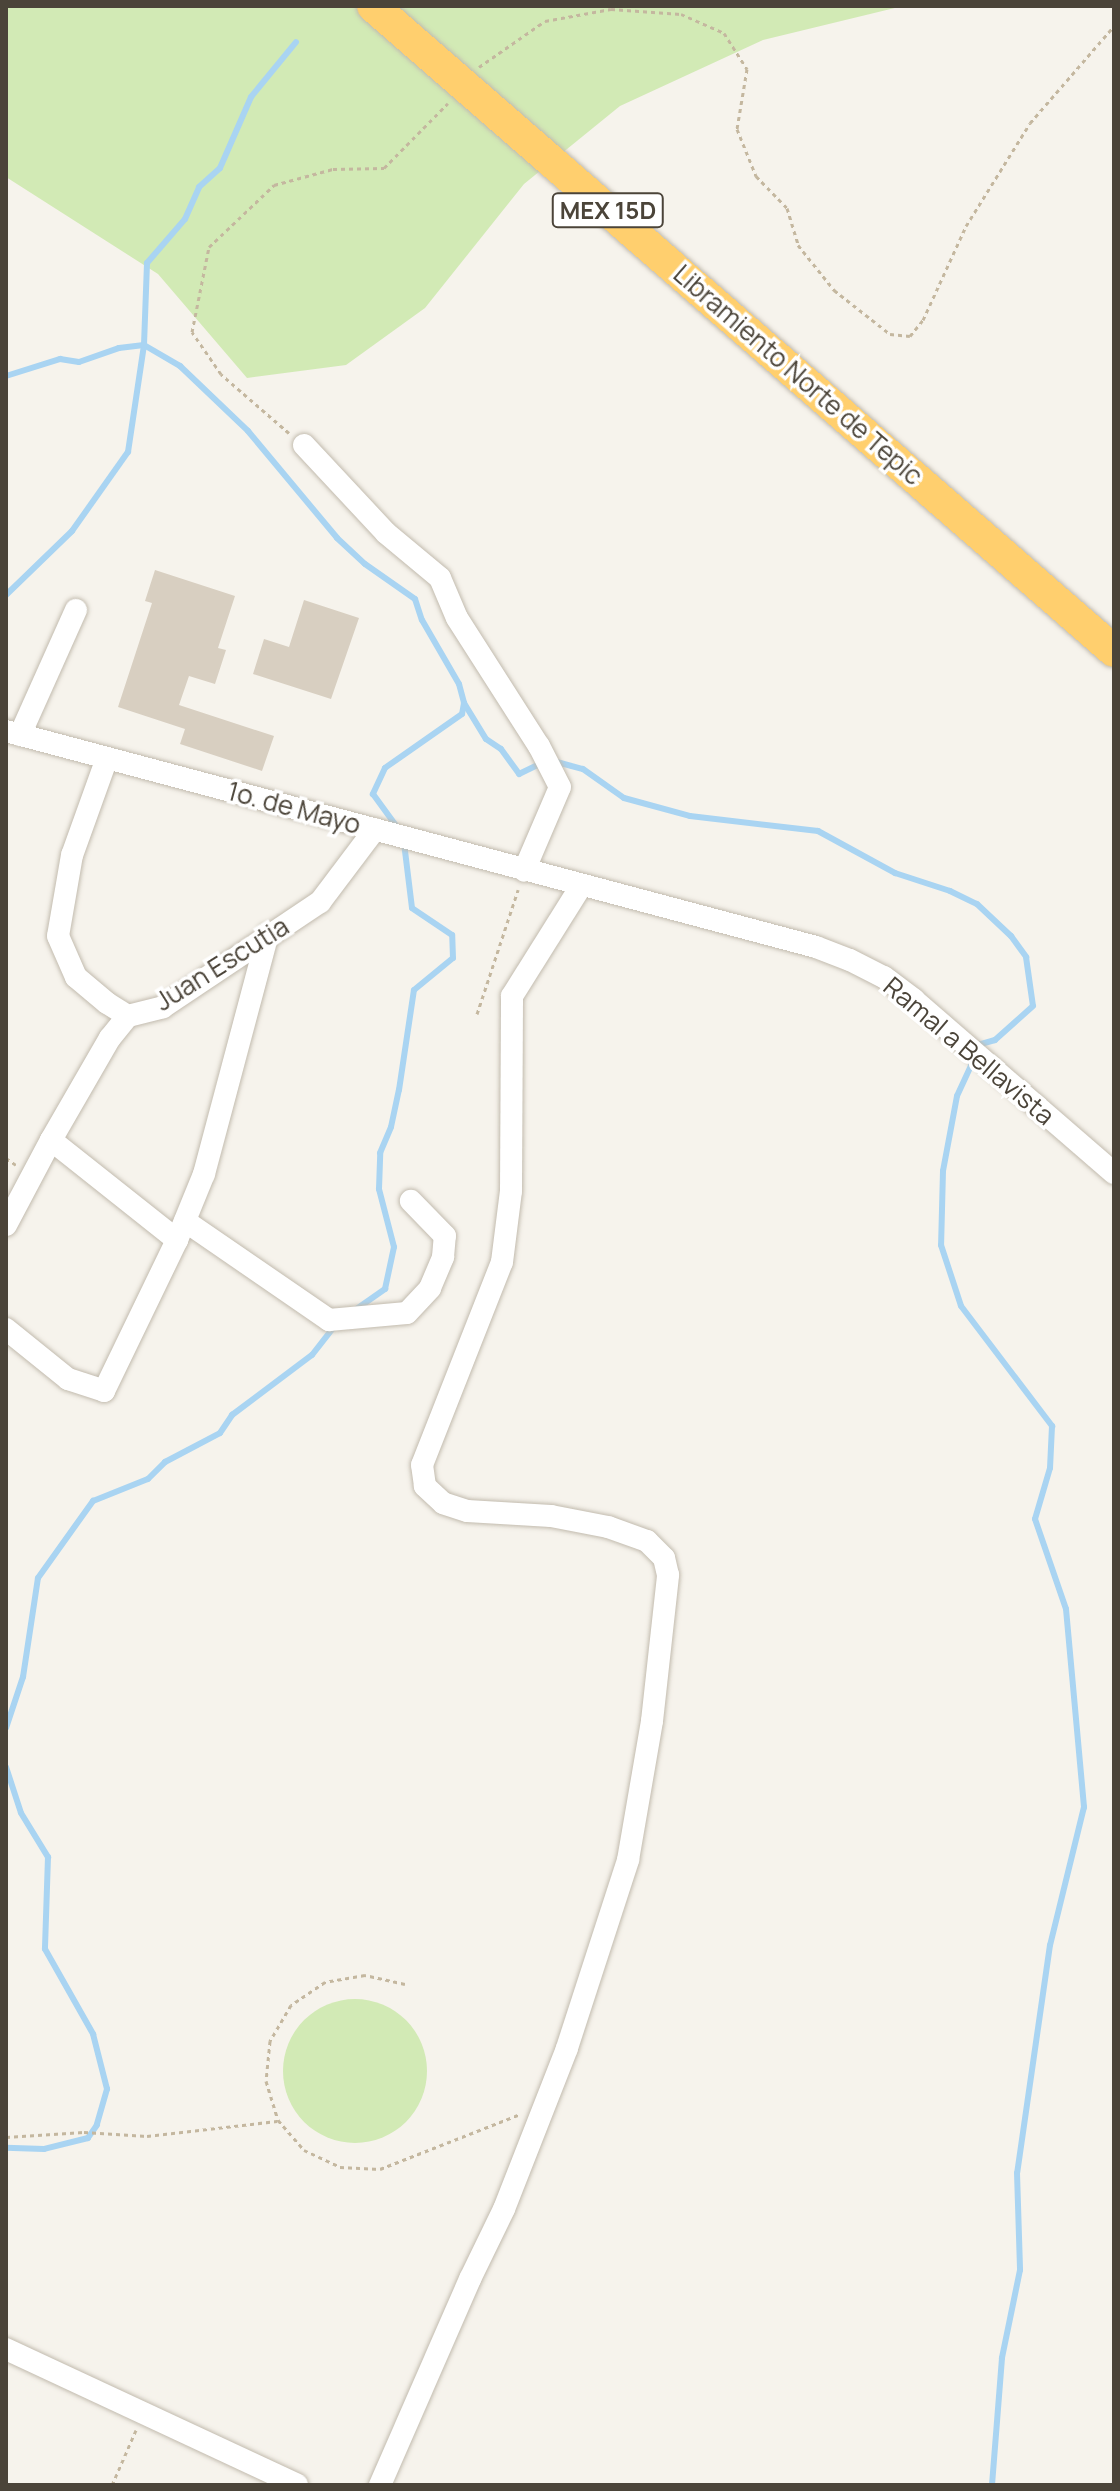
<!DOCTYPE html>
<html>
<head>
<meta charset="utf-8">
<style>
	body { margin:0 }
	#map { position:relative; width:1120px; height:2491px; overflow:hidden; background:#f6f3ec; font-family:Manrope,sans-serif }
	div>[style] { position:absolute }
	.green>* { inset:0; background:#d2eab5 }
	.round { border-radius:50% }
	.stream>* { height:6px; margin:-3px; padding:0 3px; transform-origin:3px; border-radius:3px; background:#a9d4f2 }
	.building>* { inset:0; background:#d8cfc1 }
	.path>* { height:3px; margin-top:-1.5px; transform-origin:0; background:repeating-linear-gradient(90deg,#c4b79f 0 4px,transparent 0 8px) }
	.roads { filter:drop-shadow(0 0 2px #c2bbae) drop-shadow(0 0 2px #c2bbae) }
	.minor>* { height:22px; margin:-11px; padding:0 11px; transform-origin:11px; border-radius:11px; background:#fff }
	.highway>* { height:32px; margin:-16px; padding:0 16px; transform-origin:16px; border-radius:16px; background:#ffcf6e }
	span { translate:-50% -50%; white-space:nowrap; text-align:center; line-height:1.15; -webkit-text-stroke:7px #fff; paint-order:stroke }
	.shield-label span { padding:2px 6px; background:#fff; border:2px solid; border-radius:6px; -webkit-text-stroke-width:0 }
	.shield-label { font-size:24px; color:#4b4439; font-weight:700 }
	.street-label { font-size:26px; color:#4b4439 }
	.frame { position:absolute; inset:0; border:8px solid #4b4439; pointer-events:none }
</style>
</head>
<body>
<div id="map">
	<div class="green">
		<i style="clip-path:polygon(6px 6px,903px 6px,763px 40px,620px 106px,524px 184px,425px 308px,346px 365px,247px 378px,158px 274px,6px 177px)"></i>
		<i class="round" style="left:283px;top:1999px;width:144px;height:144px"></i>
	</div>
	<div class="stream">
		<i style="left:6px;top:376px;width:57px;rotate:-17.5deg"></i>
		<i style="left:60px;top:359px;width:19px;rotate:9deg"></i>
		<i style="left:79px;top:362px;width:42px;rotate:-19.3deg"></i>
		<i style="left:119px;top:348px;width:25px;rotate:-7deg"></i>
		<i style="left:144px;top:345px;width:42px;rotate:30.3deg"></i>
		<i style="left:180px;top:366px;width:94px;rotate:43.7deg"></i>
		<i style="left:248px;top:431px;width:139px;rotate:50.2deg"></i>
		<i style="left:337px;top:538px;width:38px;rotate:43deg"></i>
		<i style="left:365px;top:564px;width:61px;rotate:35deg"></i>
		<i style="left:415px;top:599px;width:22px;rotate:72deg"></i>
		<i style="left:422px;top:620px;width:74px;rotate:60deg"></i>
		<i style="left:459px;top:684px;width:20px;rotate:75deg"></i>
		<i style="left:464px;top:703px;width:11px;rotate:100deg"></i>
		<i style="left:462px;top:714px;width:94px;rotate:145deg"></i>
		<i style="left:385px;top:768px;width:29px;rotate:115deg"></i>
		<i style="left:373px;top:794px;width:39px;rotate:54deg"></i>
		<i style="left:6px;top:595px;width:92px;rotate:-44.1deg"></i>
		<i style="left:72px;top:531px;width:97px;rotate:-54.7deg"></i>
		<i style="left:128px;top:452px;width:108px;rotate:-81.5deg"></i>
		<i style="left:144px;top:345px;width:82px;rotate:-87.9deg"></i>
		<i style="left:147px;top:263px;width:58px;rotate:-49.2deg"></i>
		<i style="left:185px;top:219px;width:35px;rotate:-66deg"></i>
		<i style="left:199px;top:187px;width:28px;rotate:-42deg"></i>
		<i style="left:220px;top:168px;width:77px;rotate:-66.4deg"></i>
		<i style="left:251px;top:97px;width:71px;rotate:-50.7deg"></i>
		<i style="left:464px;top:703px;width:42px;rotate:58.6deg"></i>
		<i style="left:486px;top:739px;width:18px;rotate:34deg"></i>
		<i style="left:501px;top:749px;width:31px;rotate:54deg"></i>
		<i style="left:519px;top:774px;width:25px;rotate:-26deg"></i>
		<i style="left:553px;top:761px;width:31px;rotate:15deg"></i>
		<i style="left:583px;top:769px;width:50px;rotate:35.3deg"></i>
		<i style="left:624px;top:798px;width:68px;rotate:15.3deg"></i>
		<i style="left:690px;top:816px;width:129px;rotate:6.7deg"></i>
		<i style="left:818px;top:831px;width:88px;rotate:28.6deg"></i>
		<i style="left:895px;top:873px;width:58px;rotate:18.1deg"></i>
		<i style="left:950px;top:891px;width:30px;rotate:26deg"></i>
		<i style="left:977px;top:904px;width:47px;rotate:43.3deg"></i>
		<i style="left:1011px;top:936px;width:26px;rotate:54deg"></i>
		<i style="left:1026px;top:957px;width:49px;rotate:81.9deg"></i>
		<i style="left:1033px;top:1006px;width:51px;rotate:138.2deg"></i>
		<i style="left:995px;top:1040px;width:15px;rotate:164deg"></i>
		<i style="left:981px;top:1044px;width:57px;rotate:114.8deg"></i>
		<i style="left:957px;top:1096px;width:76px;rotate:100.6deg"></i>
		<i style="left:943px;top:1171px;width:74px;rotate:91.5deg"></i>
		<i style="left:941px;top:1245px;width:64px;rotate:71.8deg"></i>
		<i style="left:961px;top:1306px;width:151px;rotate:52.8deg"></i>
		<i style="left:1052px;top:1426px;width:42px;rotate:92.7deg"></i>
		<i style="left:1050px;top:1468px;width:53px;rotate:106.4deg"></i>
		<i style="left:1035px;top:1519px;width:95px;rotate:71deg"></i>
		<i style="left:1066px;top:1609px;width:199px;rotate:84.8deg"></i>
		<i style="left:1084px;top:1807px;width:142px;rotate:103.8deg"></i>
		<i style="left:1050px;top:1945px;width:230px;rotate:98.2deg"></i>
		<i style="left:1017px;top:2173px;width:97px;rotate:88.2deg"></i>
		<i style="left:1020px;top:2270px;width:90px;rotate:101.6deg"></i>
		<i style="left:1002px;top:2358px;width:127px;rotate:94.5deg"></i>
		<i style="left:355px;top:1310px;width:37px;rotate:-35deg"></i>
		<i style="left:385px;top:1289px;width:43px;rotate:-77.9deg"></i>
		<i style="left:394px;top:1247px;width:60px;rotate:-104.5deg"></i>
		<i style="left:379px;top:1189px;width:36px;rotate:-88deg"></i>
		<i style="left:380px;top:1153px;width:28px;rotate:-67deg"></i>
		<i style="left:391px;top:1127px;width:38px;rotate:-78deg"></i>
		<i style="left:399px;top:1090px;width:101px;rotate:-81.5deg"></i>
		<i style="left:414px;top:990px;width:50px;rotate:-39.4deg"></i>
		<i style="left:453px;top:958px;width:23px;rotate:-92deg"></i>
		<i style="left:452px;top:935px;width:48px;rotate:-146deg"></i>
		<i style="left:412px;top:908px;width:65px;rotate:-97deg"></i>
		<i style="left:6px;top:1728px;width:54px;rotate:-71.6deg"></i>
		<i style="left:23px;top:1677px;width:100px;rotate:-81.4deg"></i>
		<i style="left:38px;top:1578px;width:95px;rotate:-54.5deg"></i>
		<i style="left:93px;top:1501px;width:59px;rotate:-21.8deg"></i>
		<i style="left:148px;top:1479px;width:24px;rotate:-45deg"></i>
		<i style="left:165px;top:1462px;width:62px;rotate:-27.8deg"></i>
		<i style="left:220px;top:1433px;width:22px;rotate:-56deg"></i>
		<i style="left:232px;top:1415px;width:100px;rotate:-36.9deg"></i>
		<i style="left:312px;top:1355px;width:36px;rotate:-52deg"></i>
		<i style="left:6px;top:1767px;width:48px;rotate:71.9deg"></i>
		<i style="left:21px;top:1813px;width:52px;rotate:58.5deg"></i>
		<i style="left:48px;top:1857px;width:92px;rotate:91.9deg"></i>
		<i style="left:45px;top:1949px;width:98px;rotate:60.5deg"></i>
		<i style="left:93px;top:2034px;width:57px;rotate:75.7deg"></i>
		<i style="left:107px;top:2089px;width:37px;rotate:106deg"></i>
		<i style="left:97px;top:2125px;width:16px;rotate:125deg"></i>
		<i style="left:88px;top:2138px;width:45px;rotate:166deg"></i>
		<i style="left:44px;top:2149px;width:38px;rotate:-178deg"></i>
	</div>
	<div class="building">
		<i style="clip-path:polygon(155px 570px,235px 596px,218px 648px,226px 650px,215px 684px,189px 676px,179px 705px,274px 736px,262px 771px,180px 744px,185px 729px,118px 707px,152px 603px,145px 601px)"></i>
		<i style="clip-path:polygon(304px 600px,359px 618px,331px 699px,253px 674px,264px 639px,289px 647px)"></i>
	</div>
	<div class="path">
		<i style="left:479px;top:67px;width:80px;rotate:-34.9deg"></i>
		<i style="left:545px;top:21px;width:67px;rotate:-10.3deg"></i>
		<i style="left:611px;top:9px;width:70px;rotate:4.1deg"></i>
		<i style="left:681px;top:14px;width:47px;rotate:23.8deg"></i>
		<i style="left:724px;top:33px;width:43px;rotate:57.4deg"></i>
		<i style="left:747px;top:69px;width:61px;rotate:99.5deg"></i>
		<i style="left:737px;top:129px;width:51px;rotate:68deg"></i>
		<i style="left:756px;top:176px;width:45px;rotate:45.9deg"></i>
		<i style="left:787px;top:208px;width:39px;rotate:73deg"></i>
		<i style="left:798px;top:245px;width:58px;rotate:51.3deg"></i>
		<i style="left:834px;top:290px;width:71px;rotate:38.2deg"></i>
		<i style="left:890px;top:334px;width:20px;rotate:6deg"></i>
		<i style="left:910px;top:336px;width:21px;rotate:-51deg"></i>
		<i style="left:923px;top:320px;width:103px;rotate:-65.4deg"></i>
		<i style="left:966px;top:226px;width:121px;rotate:-58.1deg"></i>
		<i style="left:1030px;top:123px;width:128px;rotate:-49.1deg"></i>
		<i style="left:289px;top:433px;width:90px;rotate:-139.1deg"></i>
		<i style="left:221px;top:374px;width:51px;rotate:-124.6deg"></i>
		<i style="left:192px;top:332px;width:87px;rotate:-78.7deg"></i>
		<i style="left:209px;top:247px;width:90px;rotate:-43.6deg"></i>
		<i style="left:274px;top:185px;width:61px;rotate:-15.2deg"></i>
		<i style="left:333px;top:169px;width:51px;rotate:-1.1deg"></i>
		<i style="left:384px;top:168px;width:91px;rotate:-45.4deg"></i>
		<i style="left:477px;top:1014px;width:131px;rotate:-71.7deg"></i>
		<i style="left:6px;top:1158px;width:12px;rotate:35deg"></i>
		<i style="left:405px;top:1984px;width:41px;rotate:-167.3deg"></i>
		<i style="left:365px;top:1975px;width:41px;rotate:170.1deg"></i>
		<i style="left:325px;top:1982px;width:41px;rotate:145.9deg"></i>
		<i style="left:291px;top:2005px;width:42px;rotate:120.3deg"></i>
		<i style="left:270px;top:2041px;width:40px;rotate:95.7deg"></i>
		<i style="left:266px;top:2081px;width:41px;rotate:72.9deg"></i>
		<i style="left:278px;top:2120px;width:40px;rotate:49deg"></i>
		<i style="left:304px;top:2150px;width:40px;rotate:25deg"></i>
		<i style="left:340px;top:2167px;width:40px;rotate:2.9deg"></i>
		<i style="left:380px;top:2169px;width:150px;rotate:-21.4deg"></i>
		<i style="left:6px;top:2137px;width:78px;rotate:-3.7deg"></i>
		<i style="left:84px;top:2132px;width:63px;rotate:3.6deg"></i>
		<i style="left:147px;top:2136px;width:131px;rotate:-6.6deg"></i>
		<i style="left:112px;top:2485px;width:60px;rotate:-66.4deg"></i>
	</div>
	<div class="roads">
		<div class="minor">
			<i style="left:304px;top:445px;width:120px;rotate:47deg"></i>
			<i style="left:386px;top:533px;width:70px;rotate:39.8deg"></i>
			<i style="left:440px;top:578px;width:43px;rotate:67deg"></i>
			<i style="left:457px;top:618px;width:152px;rotate:57.4deg"></i>
			<i style="left:539px;top:746px;width:46px;rotate:62.9deg"></i>
			<i style="left:560px;top:787px;width:91px;rotate:113.2deg"></i>
			<i style="left:6px;top:731px;width:838px;rotate:14.93deg"></i>
			<i style="left:816px;top:947px;width:36px;rotate:21deg"></i>
			<i style="left:850px;top:960px;width:38px;rotate:27deg"></i>
			<i style="left:884px;top:977px;width:38px;rotate:37deg"></i>
			<i style="left:914px;top:1000px;width:264px;rotate:40.9deg"></i>
			<i style="left:20px;top:735px;width:137px;rotate:-65.9deg"></i>
			<i style="left:107px;top:758px;width:103px;rotate:109.8deg"></i>
			<i style="left:72px;top:855px;width:82px;rotate:99.8deg"></i>
			<i style="left:58px;top:936px;width:45px;rotate:66.3deg"></i>
			<i style="left:76px;top:977px;width:40px;rotate:40deg"></i>
			<i style="left:107px;top:1003px;width:25px;rotate:32deg"></i>
			<i style="left:51px;top:1140px;width:161px;rotate:38.4deg"></i>
			<i style="left:185px;top:1221px;width:175px;rotate:34.5deg"></i>
			<i style="left:329px;top:1320px;width:78px;rotate:-5.1deg"></i>
			<i style="left:407px;top:1313px;width:34px;rotate:-47deg"></i>
			<i style="left:430px;top:1288px;width:34px;rotate:-67deg"></i>
			<i style="left:443px;top:1257px;width:21px;rotate:-85deg"></i>
			<i style="left:445px;top:1236px;width:49px;rotate:-134.2deg"></i>
			<i style="left:6px;top:1225px;width:96px;rotate:-62.1deg"></i>
			<i style="left:51px;top:1140px;width:118px;rotate:-60deg"></i>
			<i style="left:110px;top:1038px;width:28px;rotate:-51deg"></i>
			<i style="left:128px;top:1016px;width:36px;rotate:-14deg"></i>
			<i style="left:163px;top:1007px;width:189px;rotate:-33.8deg"></i>
			<i style="left:320px;top:902px;width:91px;rotate:-53deg"></i>
			<i style="left:6px;top:1329px;width:80px;rotate:38.9deg"></i>
			<i style="left:68px;top:1379px;width:38px;rotate:18deg"></i>
			<i style="left:104px;top:1391px;width:168px;rotate:-64.2deg"></i>
			<i style="left:177px;top:1240px;width:71px;rotate:-67.8deg"></i>
			<i style="left:204px;top:1174px;width:248px;rotate:-75.1deg"></i>
			<i style="left:6px;top:2349px;width:321px;rotate:25deg"></i>
			<i style="left:380px;top:2485px;width:225px;rotate:-66.4deg"></i>
			<i style="left:470px;top:2279px;width:78px;rotate:-64.1deg"></i>
			<i style="left:504px;top:2209px;width:173px;rotate:-68.6deg"></i>
			<i style="left:567px;top:2048px;width:198px;rotate:-72deg"></i>
			<i style="left:628px;top:1860px;width:141px;rotate:-80.2deg"></i>
			<i style="left:652px;top:1721px;width:147px;rotate:-83.7deg"></i>
			<i style="left:668px;top:1575px;width:17px;rotate:-103deg"></i>
			<i style="left:664px;top:1558px;width:24px;rotate:-135deg"></i>
			<i style="left:647px;top:1541px;width:41px;rotate:-160.3deg"></i>
			<i style="left:608px;top:1527px;width:58px;rotate:-169.1deg"></i>
			<i style="left:551px;top:1516px;width:84px;rotate:-176.6deg"></i>
			<i style="left:467px;top:1511px;width:25px;rotate:-162deg"></i>
			<i style="left:443px;top:1503px;width:25px;rotate:-137deg"></i>
			<i style="left:425px;top:1486px;width:21px;rotate:-98deg"></i>
			<i style="left:422px;top:1465px;width:218px;rotate:-68.5deg"></i>
			<i style="left:502px;top:1262px;width:72px;rotate:-82.8deg"></i>
			<i style="left:511px;top:1191px;width:195px;rotate:-89.7deg"></i>
			<i style="left:512px;top:996px;width:130px;rotate:-57.9deg"></i>
		</div>
		<div class="highway">
			<i style="left:373px;top:6px;width:982px;rotate:41.04deg"></i>
		</div>
	</div>
	<div class="shield-label">
		<span style="left:608px;top:210px">MEX 15D</span>
	</div>
	<div class="street-label">
		<span style="left:798px;top:375px;rotate:41deg">Libramiento Norte de Tepic</span>
		<span style="left:294px;top:808px;rotate:15deg">1o. de Mayo</span>
		<span style="left:222px;top:964px;rotate:-32deg">Juan Escutia</span>
		<span style="left:969px;top:1051px;rotate:40deg">Ramal a Bellavista</span>
	</div>
	<div class="frame"></div>
</div>
</body>
</html>
